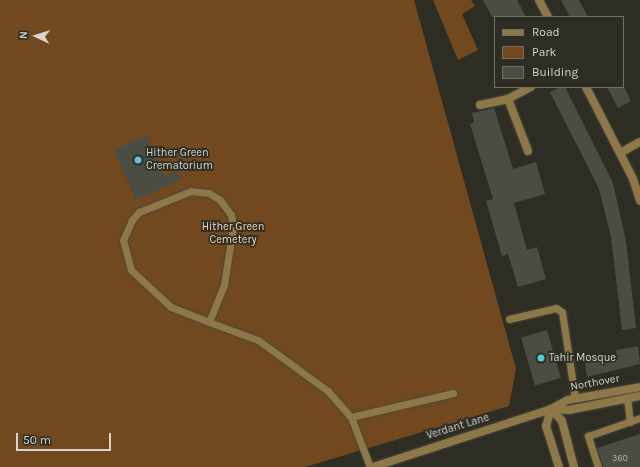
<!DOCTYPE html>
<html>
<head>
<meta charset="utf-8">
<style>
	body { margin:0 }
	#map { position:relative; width:640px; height:467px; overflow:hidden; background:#2d2d23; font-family:Karla,sans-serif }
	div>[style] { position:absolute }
	.green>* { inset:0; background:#72491e }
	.building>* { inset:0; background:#494d43; transform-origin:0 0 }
	.roads { filter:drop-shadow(0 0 1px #48483f) drop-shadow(0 0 1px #48483f) }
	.service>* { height:7px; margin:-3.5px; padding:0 3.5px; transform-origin:3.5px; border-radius:3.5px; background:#8f7847 }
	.minor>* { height:8px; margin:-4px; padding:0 4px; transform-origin:4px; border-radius:4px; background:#8f7847 }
	.tertiary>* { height:8px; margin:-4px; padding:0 4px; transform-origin:4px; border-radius:4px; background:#8f7847 }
	.dots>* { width:11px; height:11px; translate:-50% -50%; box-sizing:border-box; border:2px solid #2d2d23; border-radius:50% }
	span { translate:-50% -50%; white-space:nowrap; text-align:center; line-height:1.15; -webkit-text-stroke:3.5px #2d2d23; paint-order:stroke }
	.number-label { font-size:9px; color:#b3b4ac }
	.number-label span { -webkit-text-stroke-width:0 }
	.poi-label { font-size:11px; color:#d6d6cf }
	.left { translate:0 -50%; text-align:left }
	.park-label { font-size:11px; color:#fadabd }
	.street-label { font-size:11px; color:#d6d6cf }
	.legend { position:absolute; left:494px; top:16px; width:130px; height:72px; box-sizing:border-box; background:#2d2d23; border:1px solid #717168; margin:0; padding:5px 7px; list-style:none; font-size:12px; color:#d6d6cf }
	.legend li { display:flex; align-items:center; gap:8px; height:20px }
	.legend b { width:20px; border:1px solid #717168 }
	.north { position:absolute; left:16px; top:16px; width:40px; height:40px; -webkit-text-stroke:3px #2d2d23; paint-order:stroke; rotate:274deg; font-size:11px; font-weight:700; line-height:16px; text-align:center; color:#d6d6cf }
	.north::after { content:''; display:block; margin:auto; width:14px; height:18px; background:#d6d6cf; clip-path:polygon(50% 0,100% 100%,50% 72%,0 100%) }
	.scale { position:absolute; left:16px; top:433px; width:95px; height:18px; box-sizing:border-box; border:2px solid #d6d6cf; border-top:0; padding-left:5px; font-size:12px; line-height:14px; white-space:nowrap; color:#d6d6cf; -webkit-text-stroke:3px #2d2d23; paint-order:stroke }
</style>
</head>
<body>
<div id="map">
	<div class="green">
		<i style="clip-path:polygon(0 0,414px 0,516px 369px,509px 406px,305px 467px,0 467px)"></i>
		<i style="clip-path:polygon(433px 0,471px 0,475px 6px,462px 14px,478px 50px,458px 60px)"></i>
	</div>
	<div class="building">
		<i style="clip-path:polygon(483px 0,517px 0,526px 17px,492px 17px)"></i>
		<i style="clip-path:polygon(561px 0,579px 0,588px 17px,570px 17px)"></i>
		<i style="clip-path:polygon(560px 87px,565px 87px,613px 183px,626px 241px,636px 328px,622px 330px,611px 237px,599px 189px,550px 92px)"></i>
		<i style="clip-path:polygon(607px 87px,624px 87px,631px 101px,618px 108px)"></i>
		<i style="clip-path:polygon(494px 108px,513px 169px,536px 162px,545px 194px,514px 203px,527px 250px,537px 247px,546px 279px,518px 287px,508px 254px,502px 256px,486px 201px,493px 199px,470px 124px,474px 122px,472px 113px)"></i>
		<i style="clip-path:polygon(146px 135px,164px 176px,177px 171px,181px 180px,136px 200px,114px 150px)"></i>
		<i style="left:547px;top:330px;width:50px;height:27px;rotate:74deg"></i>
		<i style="clip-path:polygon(638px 346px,640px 364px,587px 377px,585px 363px,617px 357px,616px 350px)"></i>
		<i style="clip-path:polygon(640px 434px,640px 467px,603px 467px,597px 448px)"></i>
	</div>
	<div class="roads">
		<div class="service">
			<i style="left:509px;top:319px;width:48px;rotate:-13.2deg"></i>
			<i style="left:556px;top:308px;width:7px;rotate:34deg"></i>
			<i style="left:562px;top:312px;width:87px;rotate:81.4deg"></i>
			<i style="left:209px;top:322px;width:40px;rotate:-68deg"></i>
			<i style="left:224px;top:285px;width:59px;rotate:-81.2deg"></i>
			<i style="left:233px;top:227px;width:12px;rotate:-99deg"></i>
			<i style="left:231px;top:215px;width:19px;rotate:-126deg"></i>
			<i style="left:220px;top:200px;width:13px;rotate:-148deg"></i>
			<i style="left:209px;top:193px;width:18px;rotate:-174deg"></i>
			<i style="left:191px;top:191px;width:56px;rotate:158deg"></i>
			<i style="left:139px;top:212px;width:11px;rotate:131deg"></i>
			<i style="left:132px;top:220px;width:22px;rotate:114deg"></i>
			<i style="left:123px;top:240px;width:31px;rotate:75deg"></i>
			<i style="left:131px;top:270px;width:54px;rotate:42.8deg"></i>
			<i style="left:171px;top:307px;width:41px;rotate:21.5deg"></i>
			<i style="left:209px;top:322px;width:52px;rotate:20.2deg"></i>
			<i style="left:258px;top:340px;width:87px;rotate:36.1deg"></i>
			<i style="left:328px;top:391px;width:35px;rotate:49deg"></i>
			<i style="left:351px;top:417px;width:53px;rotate:69.2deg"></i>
			<i style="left:627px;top:398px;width:24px;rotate:83deg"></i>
			<i style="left:351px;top:417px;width:105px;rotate:-13.2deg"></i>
			<i style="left:598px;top:467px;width:33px;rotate:-108deg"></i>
			<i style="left:588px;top:436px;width:55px;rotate:-19.1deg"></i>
		</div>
		<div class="minor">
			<i style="left:539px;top:0;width:19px;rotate:62deg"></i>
			<i style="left:586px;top:87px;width:103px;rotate:62.9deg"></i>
			<i style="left:633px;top:179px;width:23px;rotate:72deg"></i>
			<i style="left:480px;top:105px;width:29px;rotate:-12deg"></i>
			<i style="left:528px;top:151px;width:56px;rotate:-111deg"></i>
			<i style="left:508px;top:99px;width:26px;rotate:-28deg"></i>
			<i style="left:620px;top:153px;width:23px;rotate:-29deg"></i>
		</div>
		<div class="tertiary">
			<i style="left:551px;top:409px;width:18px;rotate:3deg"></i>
			<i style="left:569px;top:410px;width:72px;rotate:-11.2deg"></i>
			<i style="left:551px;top:409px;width:16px;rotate:47deg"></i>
			<i style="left:562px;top:421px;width:48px;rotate:75.4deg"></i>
			<i style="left:551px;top:409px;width:18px;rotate:106deg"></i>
			<i style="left:546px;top:426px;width:43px;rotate:72.4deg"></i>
			<i style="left:373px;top:467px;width:187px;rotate:-18deg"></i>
			<i style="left:551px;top:409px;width:19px;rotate:-28deg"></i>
			<i style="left:568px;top:400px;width:73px;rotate:-10.2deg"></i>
		</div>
	</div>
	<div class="dots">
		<i style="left:138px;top:160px;background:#56c9e0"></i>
		<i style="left:541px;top:358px;background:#56c9e0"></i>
	</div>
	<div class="number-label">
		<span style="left:620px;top:458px">360</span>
	</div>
	<div class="poi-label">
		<span class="left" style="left:146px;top:160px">Hither Green<br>Crematorium</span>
		<span class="left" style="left:549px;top:358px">Tahir Mosque</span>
	</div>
	<div class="park-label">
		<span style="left:233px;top:234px">Hither Green<br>Cemetery</span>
	</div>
	<div class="street-label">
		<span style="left:595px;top:383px;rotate:-10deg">Northover</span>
		<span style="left:458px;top:427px;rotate:-17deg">Verdant Lane</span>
	</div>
	<ul class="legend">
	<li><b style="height:5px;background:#8f7847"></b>Road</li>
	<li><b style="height:11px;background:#72491e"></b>Park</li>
	<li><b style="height:11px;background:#494d43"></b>Building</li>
	</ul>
	<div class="north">N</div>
	<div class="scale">50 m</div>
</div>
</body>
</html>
